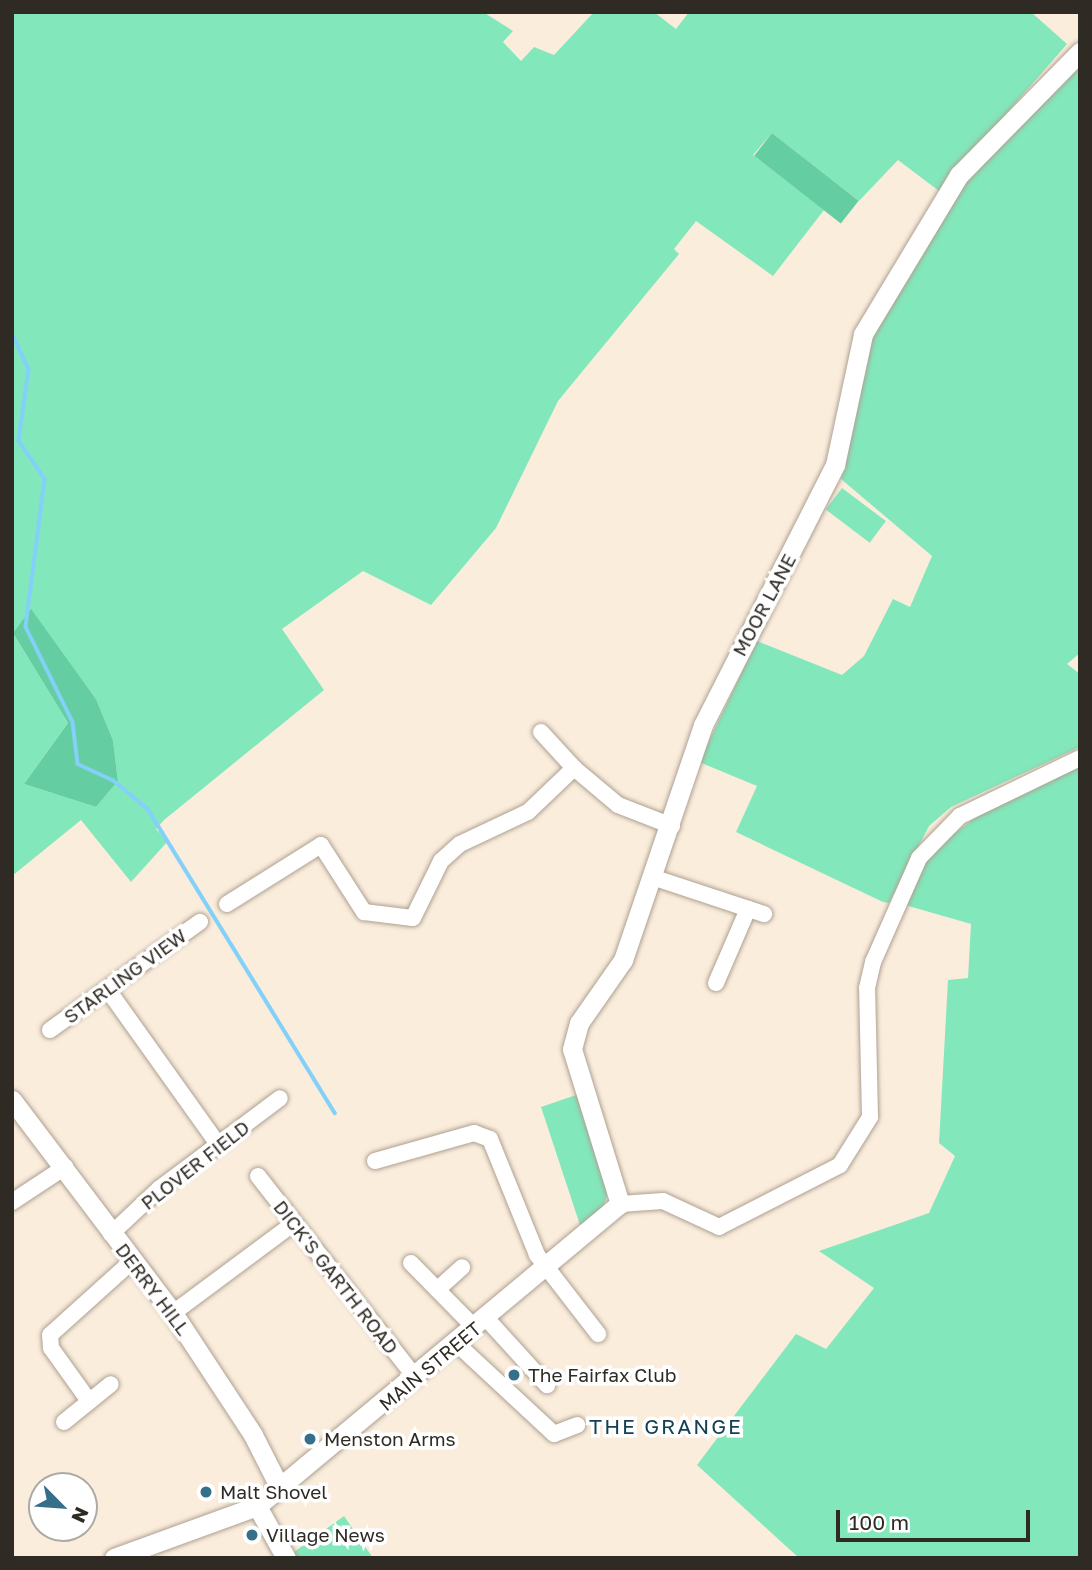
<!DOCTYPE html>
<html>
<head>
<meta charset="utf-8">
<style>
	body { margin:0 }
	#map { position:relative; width:1092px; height:1570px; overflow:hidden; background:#fbeddc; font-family:"Golos Text",sans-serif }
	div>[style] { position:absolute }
	.green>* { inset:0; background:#83e7bc; transform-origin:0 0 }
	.forest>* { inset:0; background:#64cea2; transform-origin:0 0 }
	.stream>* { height:3.5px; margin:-1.75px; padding:0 1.75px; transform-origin:1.75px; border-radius:1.75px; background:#83d0f8 }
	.roads { filter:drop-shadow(0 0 2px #aea192) drop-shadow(0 0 2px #aea192) }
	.minor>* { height:16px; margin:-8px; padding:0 8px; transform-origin:8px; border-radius:8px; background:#fff }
	.tertiary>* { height:19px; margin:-9.5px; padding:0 9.5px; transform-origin:9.5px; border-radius:9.5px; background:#fff }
	.dots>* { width:19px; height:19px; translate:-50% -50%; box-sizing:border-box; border:4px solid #fff; border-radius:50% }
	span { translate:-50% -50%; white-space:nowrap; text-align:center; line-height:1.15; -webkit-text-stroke:7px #fff; paint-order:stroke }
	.street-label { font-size:19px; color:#2f2a24 }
	.poi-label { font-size:19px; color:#2f2a24 }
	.left { translate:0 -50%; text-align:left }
	.neighbourhood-label { font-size:21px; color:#124155; letter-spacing:2px }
	.frame { position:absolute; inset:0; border:14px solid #2f2a24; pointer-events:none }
	.north { position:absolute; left:28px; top:1472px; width:70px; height:70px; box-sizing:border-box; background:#fff; border:2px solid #acaaa7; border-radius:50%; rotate:115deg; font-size:19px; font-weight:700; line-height:28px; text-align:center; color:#2f2a24 }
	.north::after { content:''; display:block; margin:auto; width:24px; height:32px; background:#366f89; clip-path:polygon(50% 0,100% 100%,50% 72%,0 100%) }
	.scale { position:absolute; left:836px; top:1510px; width:194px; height:32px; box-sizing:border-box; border:4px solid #2f2a24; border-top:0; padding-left:9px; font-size:21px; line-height:24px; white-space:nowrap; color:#2f2a24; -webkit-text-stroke:5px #fff; paint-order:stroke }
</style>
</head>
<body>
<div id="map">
	<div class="green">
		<i style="clip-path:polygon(evenodd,12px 12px,483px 12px,513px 31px,503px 42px,521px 61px,534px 47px,554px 55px,594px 12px,654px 12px,676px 29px,689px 12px,1031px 12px,1067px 44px,939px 191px,898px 160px,859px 201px,772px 133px,753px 155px,824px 210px,773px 276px,696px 221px,674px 249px,679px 254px,558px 401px,496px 528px,431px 605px,363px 571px,282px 629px,324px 690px,164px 820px,156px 829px,168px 841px,131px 882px,81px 820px,12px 876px,12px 12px,31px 610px,96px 699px,113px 740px,118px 781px,96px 807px,24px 784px,68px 723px,13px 633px,31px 610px)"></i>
		<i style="clip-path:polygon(1080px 61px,1080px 653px,1067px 664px,1080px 674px,1080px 747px,951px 807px,929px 826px,889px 903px,883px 902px,736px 832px,757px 786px,699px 762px,757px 641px,842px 675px,864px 656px,893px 599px,910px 607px,932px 556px,841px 479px,868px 327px,949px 200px)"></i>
		<i style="left:842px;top:488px;width:55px;height:27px;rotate:37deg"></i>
		<i style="clip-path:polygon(1080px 764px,1080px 1558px,799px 1558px,697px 1465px,796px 1334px,826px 1349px,874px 1288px,819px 1251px,929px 1213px,955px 1156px,939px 1143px,948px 980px,968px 978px,971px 924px,905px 905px,918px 872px,937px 847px,977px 816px)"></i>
		<i style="clip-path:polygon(579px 1094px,609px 1189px,602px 1211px,582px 1231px,541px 1107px)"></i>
		<i style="clip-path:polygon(344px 1516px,373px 1558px,297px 1558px,294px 1552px)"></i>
	</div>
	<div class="forest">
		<i style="left:772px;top:133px;width:110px;height:29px;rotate:38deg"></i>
		<i style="clip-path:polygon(31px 609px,96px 699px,113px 740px,118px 781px,96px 807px,24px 784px,68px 723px,13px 633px)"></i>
	</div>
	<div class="stream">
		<i style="left:12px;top:333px;width:40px;rotate:65deg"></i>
		<i style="left:29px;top:369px;width:73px;rotate:97.9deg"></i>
		<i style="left:19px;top:441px;width:46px;rotate:55.6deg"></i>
		<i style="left:45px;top:479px;width:149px;rotate:97.3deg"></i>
		<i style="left:26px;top:627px;width:106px;rotate:63.7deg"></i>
		<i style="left:73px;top:722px;width:42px;rotate:83.2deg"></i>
		<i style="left:78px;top:764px;width:38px;rotate:25deg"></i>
		<i style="left:113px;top:780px;width:45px;rotate:39.6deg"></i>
		<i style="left:148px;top:809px;width:357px;rotate:58.4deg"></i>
	</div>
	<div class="roads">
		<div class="minor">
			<i style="left:541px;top:732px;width:49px;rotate:47.5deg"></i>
			<i style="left:655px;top:878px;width:115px;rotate:18.3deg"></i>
			<i style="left:227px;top:904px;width:111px;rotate:-32.1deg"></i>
			<i style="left:321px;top:845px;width:80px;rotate:57.3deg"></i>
			<i style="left:364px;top:912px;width:49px;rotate:7deg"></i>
			<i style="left:413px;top:918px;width:64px;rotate:-63.8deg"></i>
			<i style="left:441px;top:861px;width:25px;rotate:-42deg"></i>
			<i style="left:460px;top:844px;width:75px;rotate:-25.2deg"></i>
			<i style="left:528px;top:812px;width:64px;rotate:-43.7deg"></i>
			<i style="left:574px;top:768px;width:57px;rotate:40.1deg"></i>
			<i style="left:618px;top:805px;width:58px;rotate:21.3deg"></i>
			<i style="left:716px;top:983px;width:81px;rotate:-66.6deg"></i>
			<i style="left:108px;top:990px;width:189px;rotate:54.5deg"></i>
			<i style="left:50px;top:1030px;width:185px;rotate:-35.8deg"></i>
			<i style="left:375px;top:1161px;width:103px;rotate:-15.8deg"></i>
			<i style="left:474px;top:1133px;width:17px;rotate:21deg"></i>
			<i style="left:490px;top:1139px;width:125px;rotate:67.9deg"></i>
			<i style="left:537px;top:1255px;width:100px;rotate:52.3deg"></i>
			<i style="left:258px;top:1176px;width:256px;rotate:52deg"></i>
			<i style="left:12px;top:1202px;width:64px;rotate:-33.4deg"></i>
			<i style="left:620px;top:1204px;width:43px;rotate:-4deg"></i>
			<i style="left:663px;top:1201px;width:62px;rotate:24.9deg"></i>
			<i style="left:719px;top:1227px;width:136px;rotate:-27.1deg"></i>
			<i style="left:840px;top:1165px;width:57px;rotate:-58deg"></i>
			<i style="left:870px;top:1117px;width:129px;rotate:-91.3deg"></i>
			<i style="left:867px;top:988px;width:27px;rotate:-77deg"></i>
			<i style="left:873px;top:962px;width:114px;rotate:-66.1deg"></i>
			<i style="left:919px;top:858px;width:59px;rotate:-45.7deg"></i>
			<i style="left:960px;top:816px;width:133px;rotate:-25.8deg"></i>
			<i style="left:111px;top:1234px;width:66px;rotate:-43.2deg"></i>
			<i style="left:159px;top:1189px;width:151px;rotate:-36.9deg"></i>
			<i style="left:411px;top:1263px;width:91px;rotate:45.4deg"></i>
			<i style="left:439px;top:1288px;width:31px;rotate:-42deg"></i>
			<i style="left:173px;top:1313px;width:149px;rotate:-36.6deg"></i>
			<i style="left:486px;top:1318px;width:91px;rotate:47.7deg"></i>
			<i style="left:456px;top:1343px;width:134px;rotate:42.9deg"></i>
			<i style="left:554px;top:1434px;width:25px;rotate:-21deg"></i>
			<i style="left:89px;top:1401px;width:65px;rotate:-125.6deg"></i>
			<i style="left:51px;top:1348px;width:13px;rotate:-94deg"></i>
			<i style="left:50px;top:1335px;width:109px;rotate:-42deg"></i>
			<i style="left:64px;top:1422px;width:60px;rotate:-39deg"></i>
		</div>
		<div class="tertiary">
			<i style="left:12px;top:1100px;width:267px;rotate:52.9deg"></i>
			<i style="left:173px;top:1313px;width:146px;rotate:56.7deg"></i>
			<i style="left:253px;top:1435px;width:59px;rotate:63deg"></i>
			<i style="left:257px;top:1506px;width:60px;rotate:60.9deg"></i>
			<i style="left:114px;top:1558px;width:152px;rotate:-20deg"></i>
			<i style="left:257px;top:1506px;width:472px;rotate:-39.8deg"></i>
			<i style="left:620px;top:1204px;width:162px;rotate:-107.2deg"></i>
			<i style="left:572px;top:1049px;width:27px;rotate:-75deg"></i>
			<i style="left:579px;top:1023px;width:77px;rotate:-55.1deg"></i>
			<i style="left:623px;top:960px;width:248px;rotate:-71.2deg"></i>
			<i style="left:703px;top:725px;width:292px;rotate:-63.1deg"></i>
			<i style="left:835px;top:465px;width:134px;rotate:-77.9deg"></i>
			<i style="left:863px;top:334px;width:186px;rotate:-58.9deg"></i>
			<i style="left:959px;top:175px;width:173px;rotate:-45.5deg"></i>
		</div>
	</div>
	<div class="dots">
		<i style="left:514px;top:1375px;background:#366f89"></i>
		<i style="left:310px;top:1439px;background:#366f89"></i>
		<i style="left:206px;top:1492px;background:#366f89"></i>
		<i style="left:252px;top:1535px;background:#366f89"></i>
	</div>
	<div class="street-label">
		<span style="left:764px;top:605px;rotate:-62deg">MOOR LANE</span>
		<span style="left:125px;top:976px;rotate:-36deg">STARLING VIEW</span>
		<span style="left:195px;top:1165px;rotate:-38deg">PLOVER FIELD</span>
		<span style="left:336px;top:1277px;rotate:52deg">DICK'S GARTH ROAD</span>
		<span style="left:153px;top:1289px;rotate:53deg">DERRY HILL</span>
		<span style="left:430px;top:1366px;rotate:-40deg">MAIN STREET</span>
	</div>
	<div class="poi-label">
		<span class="left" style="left:528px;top:1375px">The Fairfax Club</span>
		<span class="left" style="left:324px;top:1439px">Menston Arms</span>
		<span class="left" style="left:220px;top:1492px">Malt Shovel</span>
		<span class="left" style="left:266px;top:1535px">Village News</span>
	</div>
	<div class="neighbourhood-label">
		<span style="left:666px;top:1426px">THE GRANGE</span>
	</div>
	<div class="frame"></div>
	<div class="north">N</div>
	<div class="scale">100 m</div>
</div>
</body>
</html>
